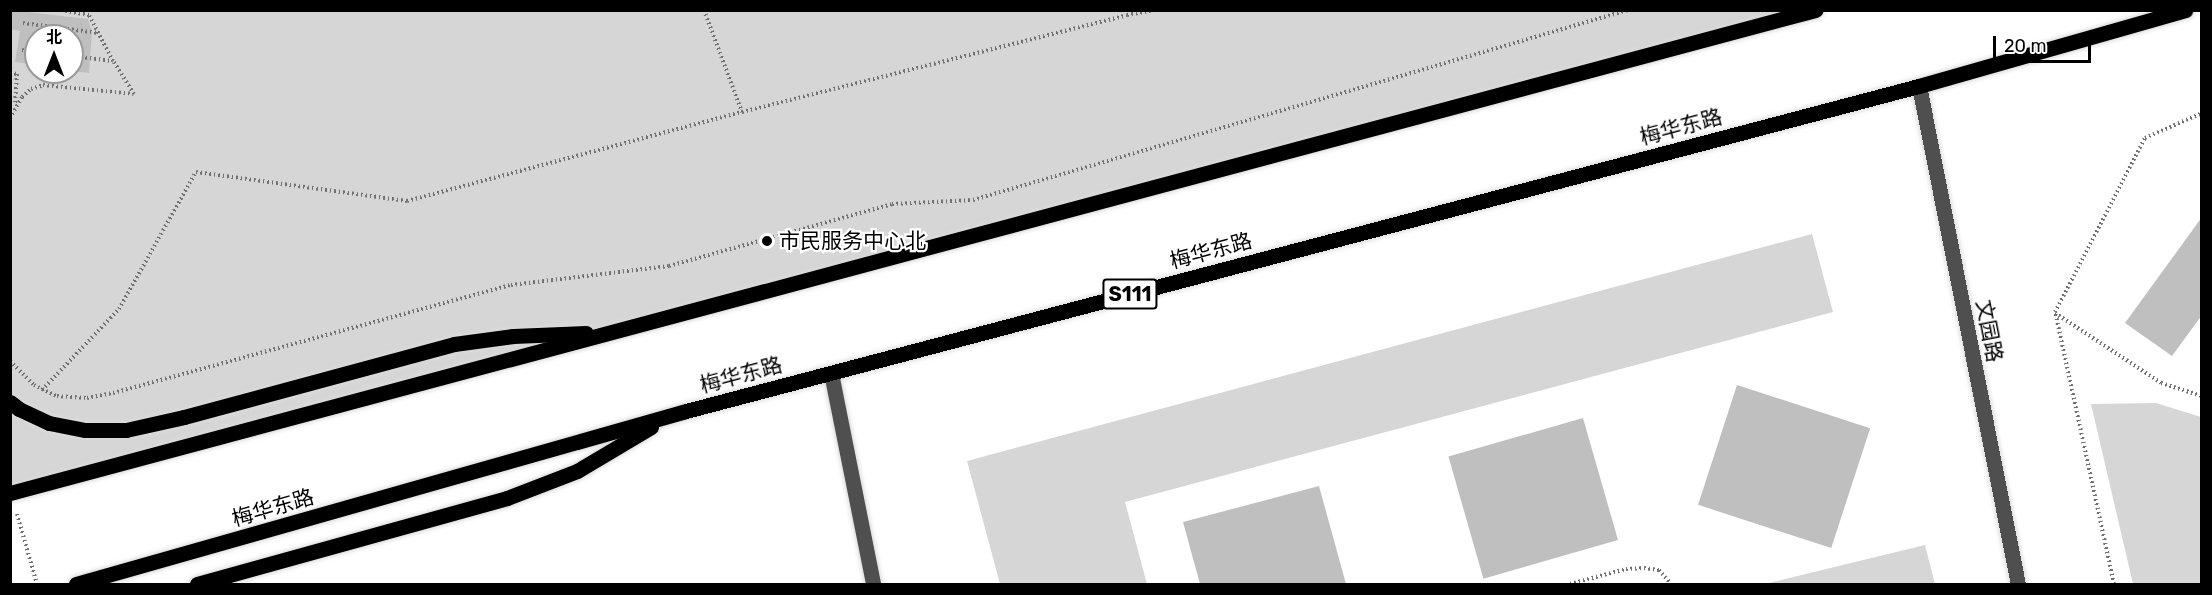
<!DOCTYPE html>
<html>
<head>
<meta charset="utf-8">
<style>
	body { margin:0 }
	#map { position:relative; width:2212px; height:595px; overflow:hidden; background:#fff; font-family:Rubik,"Noto Sans SC",sans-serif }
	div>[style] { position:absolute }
	.green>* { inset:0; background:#d6d6d6 }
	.building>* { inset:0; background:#bfbfbf; transform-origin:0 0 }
	.path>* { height:4px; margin-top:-2px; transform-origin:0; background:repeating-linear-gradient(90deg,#717171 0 1.5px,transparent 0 4.5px) }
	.roads { filter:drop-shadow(0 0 2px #dbdbdb) drop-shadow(0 0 2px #dbdbdb) }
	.minor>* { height:15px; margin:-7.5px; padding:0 7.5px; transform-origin:7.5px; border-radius:7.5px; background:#4f4f4f }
	.major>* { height:15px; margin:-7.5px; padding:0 7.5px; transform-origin:7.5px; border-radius:7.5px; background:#000 }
	.dots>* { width:16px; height:16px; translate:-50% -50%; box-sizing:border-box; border:3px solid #fff; border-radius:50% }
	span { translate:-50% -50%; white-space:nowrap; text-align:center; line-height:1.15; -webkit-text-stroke:4.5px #fff; paint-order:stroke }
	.shield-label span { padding:2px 4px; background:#fff; border:2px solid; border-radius:4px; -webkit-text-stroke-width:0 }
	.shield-label { font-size:20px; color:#000; font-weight:700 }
	.street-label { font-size:21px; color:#000 }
	.poi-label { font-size:21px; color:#000 }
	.left { translate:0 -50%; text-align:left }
	.frame { position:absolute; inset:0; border:12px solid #000; pointer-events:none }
	.north { position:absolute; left:24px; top:24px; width:60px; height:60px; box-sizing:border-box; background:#fff; border:2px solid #999; border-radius:50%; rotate:0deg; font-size:16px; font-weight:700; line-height:24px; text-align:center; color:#000 }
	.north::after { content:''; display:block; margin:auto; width:21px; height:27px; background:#000; clip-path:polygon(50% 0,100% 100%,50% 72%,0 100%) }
	.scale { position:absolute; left:1993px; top:36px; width:98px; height:27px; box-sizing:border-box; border:3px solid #000; border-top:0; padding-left:8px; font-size:18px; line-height:21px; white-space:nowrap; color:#000; -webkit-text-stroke:4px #fff; paint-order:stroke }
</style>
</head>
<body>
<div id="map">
	<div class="green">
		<i style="clip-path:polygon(evenodd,11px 11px,1810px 11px,11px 493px,11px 11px,36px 36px,72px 36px,72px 72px,36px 72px,36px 36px)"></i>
		<i style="clip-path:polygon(1812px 234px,1833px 312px,1125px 502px,1147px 584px,1000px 584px,967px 461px)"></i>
		<i style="clip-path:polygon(2156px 403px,2201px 417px,2201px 584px,2133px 584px,2091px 404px)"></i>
		<i style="clip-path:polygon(1925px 545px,1935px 584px,1765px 584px)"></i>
	</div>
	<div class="building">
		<i style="clip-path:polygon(10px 10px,88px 19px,92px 32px,89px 73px,72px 71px,72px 36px,36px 36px,36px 65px,15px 62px,20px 31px,10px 29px)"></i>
		<i style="clip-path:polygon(2202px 217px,2202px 315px,2172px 356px,2125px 323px)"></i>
		<i style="left:1737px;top:385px;width:140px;height:126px;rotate:18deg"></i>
		<i style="left:1583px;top:418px;width:127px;height:140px;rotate:74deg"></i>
		<i style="clip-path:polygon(1319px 486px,1346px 584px,1200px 584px,1183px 522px)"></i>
	</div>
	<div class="path">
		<i style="left:704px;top:10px;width:109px;rotate:69.6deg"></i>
		<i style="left:23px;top:23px;width:76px;rotate:7.6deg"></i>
		<i style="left:22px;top:50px;width:14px;rotate:8deg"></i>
		<i style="left:72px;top:56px;width:41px;rotate:7deg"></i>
		<i style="left:10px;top:73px;width:7px;rotate:8deg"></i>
		<i style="left:17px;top:74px;width:31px;rotate:94deg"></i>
		<i style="left:10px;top:118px;width:24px;rotate:-60deg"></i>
		<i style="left:22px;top:97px;width:12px;rotate:-42deg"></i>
		<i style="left:31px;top:89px;width:13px;rotate:-18deg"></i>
		<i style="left:43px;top:85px;width:91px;rotate:5.6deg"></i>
		<i style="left:134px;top:94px;width:39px;rotate:-122deg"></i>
		<i style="left:113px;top:61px;width:52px;rotate:-117.6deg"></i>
		<i style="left:89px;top:15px;width:29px;rotate:-170deg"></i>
		<i style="left:2055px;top:313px;width:127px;rotate:33.4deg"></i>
		<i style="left:2161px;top:383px;width:43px;rotate:17.6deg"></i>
		<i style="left:10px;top:361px;width:34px;rotate:45deg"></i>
		<i style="left:34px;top:385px;width:25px;rotate:26deg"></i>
		<i style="left:57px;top:396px;width:30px;rotate:4deg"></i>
		<i style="left:87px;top:398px;width:26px;rotate:-11deg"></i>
		<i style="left:113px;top:393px;width:412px;rotate:-15.2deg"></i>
		<i style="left:511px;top:285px;width:159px;rotate:-6.9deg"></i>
		<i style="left:669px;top:266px;width:231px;rotate:-15.5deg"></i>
		<i style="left:892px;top:204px;width:81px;rotate:-2.8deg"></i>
		<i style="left:973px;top:200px;width:682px;rotate:-16.18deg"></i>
		<i style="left:42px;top:390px;width:112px;rotate:-46.5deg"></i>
		<i style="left:119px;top:309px;width:157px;rotate:-60.7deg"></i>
		<i style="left:196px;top:172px;width:213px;rotate:7.8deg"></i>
		<i style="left:407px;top:201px;width:347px;rotate:-14.9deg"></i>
		<i style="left:742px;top:112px;width:397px;rotate:-14.1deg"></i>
		<i style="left:1127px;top:15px;width:28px;rotate:-10deg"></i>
		<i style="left:17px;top:514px;width:73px;rotate:74.1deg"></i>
		<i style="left:1570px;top:584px;width:58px;rotate:-15deg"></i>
		<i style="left:1626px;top:569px;width:18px;rotate:-3deg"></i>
		<i style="left:1644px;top:568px;width:15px;rotate:8deg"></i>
		<i style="left:1659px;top:570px;width:18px;rotate:49deg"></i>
		<i style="left:2114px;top:584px;width:278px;rotate:-102.2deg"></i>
		<i style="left:2055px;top:312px;width:196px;rotate:-62.7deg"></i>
		<i style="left:2145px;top:138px;width:62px;rotate:-23.7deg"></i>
	</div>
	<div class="roads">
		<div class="minor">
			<i style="left:1919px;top:86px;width:508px;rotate:78.76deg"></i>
			<i style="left:831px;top:373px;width:215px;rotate:78.7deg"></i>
		</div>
		<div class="major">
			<i style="left:10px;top:402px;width:11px;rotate:38deg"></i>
			<i style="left:19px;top:409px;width:33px;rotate:25deg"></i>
			<i style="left:49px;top:423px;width:37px;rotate:11deg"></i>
			<i style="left:85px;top:430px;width:41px"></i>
			<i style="left:126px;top:430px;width:59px;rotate:-12.6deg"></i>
			<i style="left:184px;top:417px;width:280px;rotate:-15.1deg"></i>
			<i style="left:454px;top:344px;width:60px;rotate:-7.7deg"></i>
			<i style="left:513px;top:336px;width:73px;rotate:-2.4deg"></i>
			<i style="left:10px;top:493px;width:1869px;rotate:-14.98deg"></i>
			<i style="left:76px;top:584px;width:634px;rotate:-15.83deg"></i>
			<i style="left:686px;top:411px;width:1275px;rotate:-14.77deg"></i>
			<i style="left:1919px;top:86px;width:277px;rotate:-15.9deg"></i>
			<i style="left:197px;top:584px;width:322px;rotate:-15.5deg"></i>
			<i style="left:507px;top:498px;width:75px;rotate:-21.1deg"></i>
			<i style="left:577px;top:471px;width:86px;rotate:-30.7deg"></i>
		</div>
	</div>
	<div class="dots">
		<i style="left:767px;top:241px;background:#000"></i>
	</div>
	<div class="shield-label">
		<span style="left:1130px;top:294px">S111</span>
	</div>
	<div class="street-label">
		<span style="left:1681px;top:127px;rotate:-15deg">梅华东路</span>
		<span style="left:1211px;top:251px;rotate:-15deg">梅华东路</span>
		<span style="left:1989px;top:331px;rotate:79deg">文园路</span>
		<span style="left:741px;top:375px;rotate:-15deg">梅华东路</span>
		<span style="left:273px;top:508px;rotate:-16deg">梅华东路</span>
	</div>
	<div class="poi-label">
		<span class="left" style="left:779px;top:241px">市民服务中心北</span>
	</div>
	<div class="frame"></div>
	<div class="north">北</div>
	<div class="scale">20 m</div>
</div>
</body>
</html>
